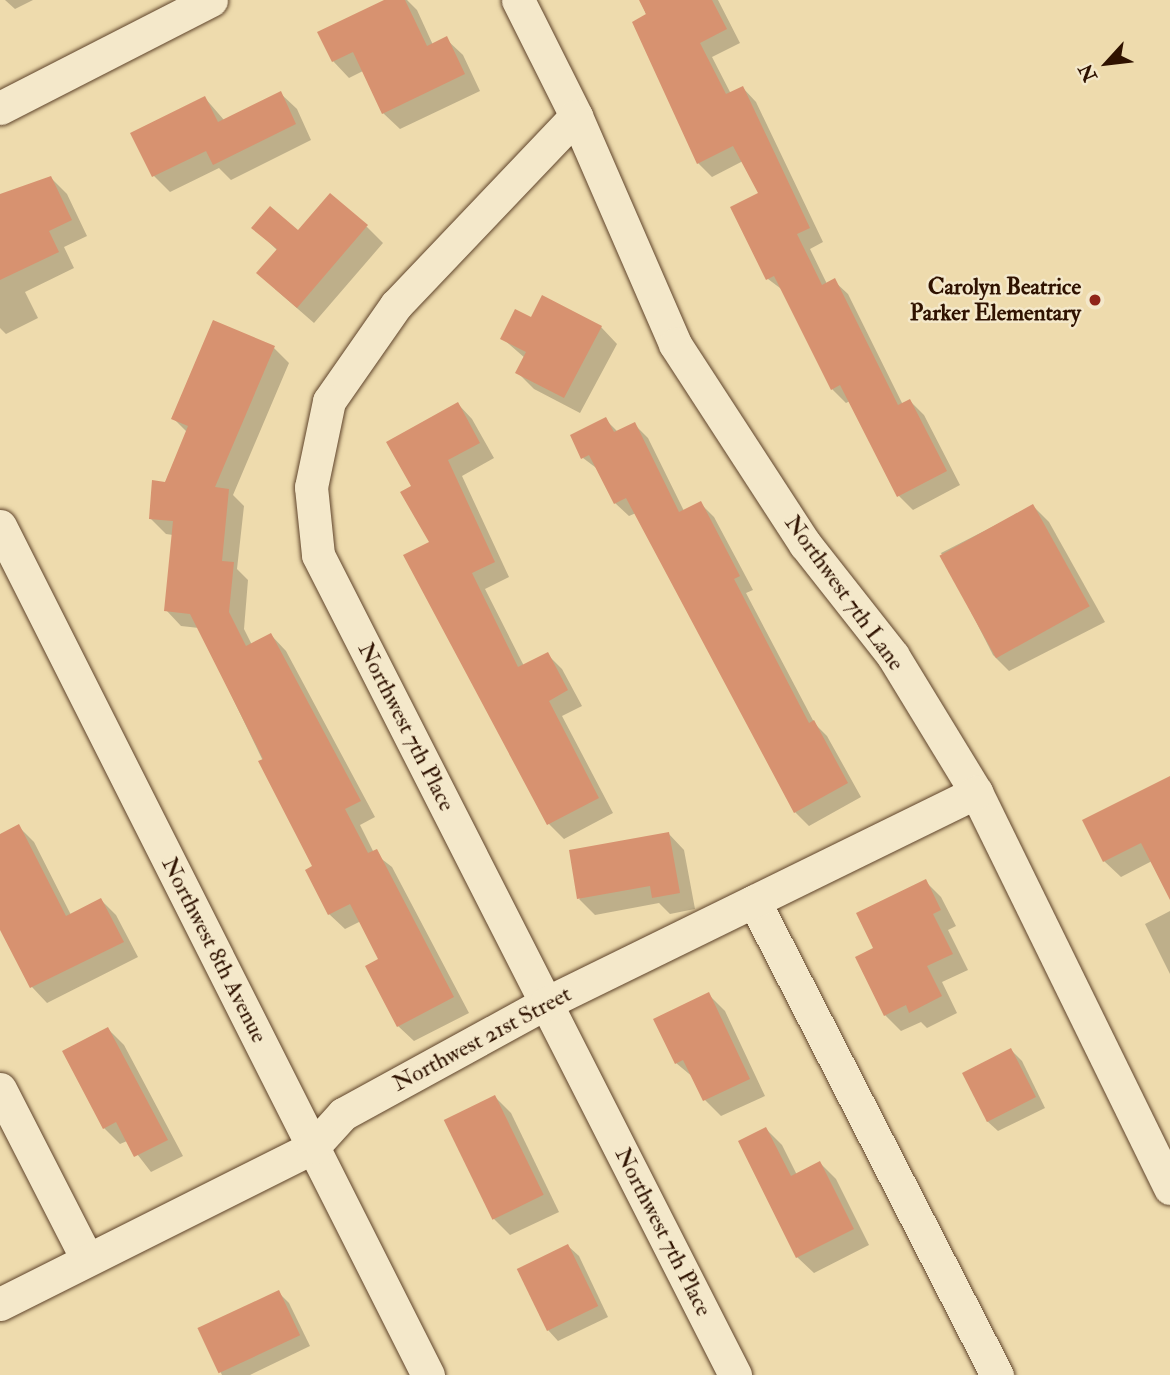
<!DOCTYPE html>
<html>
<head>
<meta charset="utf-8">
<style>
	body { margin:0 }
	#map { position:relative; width:1170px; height:1375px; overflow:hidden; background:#eedbad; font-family:"IM FELL Double Pica",serif }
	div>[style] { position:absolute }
	.shadow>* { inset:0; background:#0003 }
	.building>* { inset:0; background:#d79270; transform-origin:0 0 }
	.roads { filter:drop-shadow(0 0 2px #5f442b) drop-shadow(0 0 2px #5f442b) }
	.minor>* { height:33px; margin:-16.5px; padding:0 16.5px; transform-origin:16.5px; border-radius:16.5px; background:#f4e8ca }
	.dots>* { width:19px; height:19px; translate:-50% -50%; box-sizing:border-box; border:4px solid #f4e8ca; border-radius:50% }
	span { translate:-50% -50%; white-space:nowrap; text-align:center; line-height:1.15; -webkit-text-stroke:5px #f4e8ca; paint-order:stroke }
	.poi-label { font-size:23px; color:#2f1200; font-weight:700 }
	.right { translate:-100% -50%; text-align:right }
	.street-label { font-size:23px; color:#2f1200 }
	.north { position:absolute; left:1072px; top:28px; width:70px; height:70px; -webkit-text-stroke:5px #f4e8ca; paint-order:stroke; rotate:243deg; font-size:19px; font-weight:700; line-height:28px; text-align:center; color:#2f1200 }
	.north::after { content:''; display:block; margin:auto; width:24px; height:32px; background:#2f1200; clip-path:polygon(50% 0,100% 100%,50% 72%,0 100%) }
</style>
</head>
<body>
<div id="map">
	<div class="shadow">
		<i style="clip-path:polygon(5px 0,33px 0,15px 9px)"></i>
		<i style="clip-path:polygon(388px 0,407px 0,417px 10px,433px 45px,446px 39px,463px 55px,480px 91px,400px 129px,383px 113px,363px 71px,349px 78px,333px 61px)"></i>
		<i style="clip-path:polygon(641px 0,718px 0,740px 43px,712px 57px,731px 94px,743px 88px,756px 102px,823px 242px,810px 249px,827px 284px,834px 281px,848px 294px,903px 405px,910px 401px,924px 415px,960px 485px,913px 510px,899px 496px,850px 401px,846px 403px,832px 389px,784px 291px,768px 279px,760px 194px,743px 161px,712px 177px,698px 163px)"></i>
		<i style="clip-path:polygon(280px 93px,297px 109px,311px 140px,231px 180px,219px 168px,170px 192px,154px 176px,132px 133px,205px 98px,224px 120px)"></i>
		<i style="clip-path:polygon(51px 178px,67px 194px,87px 236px,64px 247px,74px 268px,25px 292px,38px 318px,6px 334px,0 328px,0 196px)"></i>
		<i style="clip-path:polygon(367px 227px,383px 243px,314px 323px,275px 289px,278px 251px,254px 228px,299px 232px)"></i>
		<i style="clip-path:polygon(531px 320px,601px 327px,617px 344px,580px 413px,534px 389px,518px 373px,525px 358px,502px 338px)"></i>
		<i style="clip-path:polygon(274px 348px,289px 363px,233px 495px,244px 506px,237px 569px,248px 580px,244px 629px,252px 645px,271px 635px,286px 651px,375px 817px,360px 825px,374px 853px,392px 867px,469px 1013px,414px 1041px,398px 1026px,380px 960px,361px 921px,345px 929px,329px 914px,314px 867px,199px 628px,181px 626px,166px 610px,173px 535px,166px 534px,150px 518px,187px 432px,173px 418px)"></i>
		<i style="clip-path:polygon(458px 404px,472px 419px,494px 458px,462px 476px,509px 577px,485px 589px,524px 666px,547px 654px,562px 669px,582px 706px,562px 716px,613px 813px,564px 839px,549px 824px,431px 543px,413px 487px)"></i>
		<i style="clip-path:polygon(605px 419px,618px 432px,634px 424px,648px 438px,684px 511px,700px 503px,714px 517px,753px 590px,746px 593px,815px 724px,827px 736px,861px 797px,809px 826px,795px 812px,636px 513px,629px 516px,615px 503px,599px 470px,583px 458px)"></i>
		<i style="clip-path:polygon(1033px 506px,1049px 522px,1105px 622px,1009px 671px,993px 655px,941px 553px)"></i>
		<i style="clip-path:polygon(1170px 778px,1170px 878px,1152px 861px,1121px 877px,1104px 861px)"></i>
		<i style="clip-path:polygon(18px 826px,34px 842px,71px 915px,101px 900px,116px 915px,138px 957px,47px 1003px,32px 987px,0 926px,0 836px)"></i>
		<i style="clip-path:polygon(668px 833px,684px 850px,695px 909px,670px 914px,659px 903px,595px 915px,579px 899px)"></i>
		<i style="clip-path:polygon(925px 881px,941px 897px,956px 926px,948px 930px,968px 970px,942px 982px,957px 1013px,927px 1028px,921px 1022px,901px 1031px,885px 1015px,875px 949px)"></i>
		<i style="clip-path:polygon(1170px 911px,1170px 974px,1145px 924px)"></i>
		<i style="clip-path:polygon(708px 994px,725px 1011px,765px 1096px,721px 1116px,705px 1100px,694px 1078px,676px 1063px)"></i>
		<i style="clip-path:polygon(108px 1029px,124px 1045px,183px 1156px,151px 1172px,127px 1141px,120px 1144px,104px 1128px)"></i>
		<i style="clip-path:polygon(1011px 1050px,1022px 1061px,1045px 1108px,998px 1131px,987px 1121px)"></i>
		<i style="clip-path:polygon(495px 1097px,511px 1113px,559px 1212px,510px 1235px,494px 1219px)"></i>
		<i style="clip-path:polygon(766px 1129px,782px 1145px,797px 1175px,820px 1163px,836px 1179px,869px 1245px,814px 1273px,797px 1257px)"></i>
		<i style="clip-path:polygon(568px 1246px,579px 1256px,608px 1317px,558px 1341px,548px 1330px)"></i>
		<i style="clip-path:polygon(278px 1292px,289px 1303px,310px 1346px,250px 1375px,222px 1375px,200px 1331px)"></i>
	</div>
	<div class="building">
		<i style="clip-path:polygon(384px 0,405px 0,427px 46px,447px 36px,465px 74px,382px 114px,353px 52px,332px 62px,317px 32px)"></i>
		<i style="clip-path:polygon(639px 0,712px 0,727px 29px,700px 43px,726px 94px,743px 86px,810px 228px,797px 234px,822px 285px,835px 278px,898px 405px,910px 399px,947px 471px,897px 497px,840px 385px,831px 390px,774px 276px,766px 280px,730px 207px,758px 193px,733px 146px,697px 164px,632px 22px,646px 14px)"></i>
		<i style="clip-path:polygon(281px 91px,296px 124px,213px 165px,206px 151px,152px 177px,130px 133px,205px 96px,218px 122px)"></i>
		<i style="clip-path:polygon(51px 176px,72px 220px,49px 231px,59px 252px,0 280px,0 194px)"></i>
		<i style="clip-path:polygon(330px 193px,368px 225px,297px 308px,256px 273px,277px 249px,251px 228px,270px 206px,298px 230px)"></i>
		<i style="clip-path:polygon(542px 295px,602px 326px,564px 398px,515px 373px,526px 352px,500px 339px,515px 309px,531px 317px)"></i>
		<i style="clip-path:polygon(213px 320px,275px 346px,215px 487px,229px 489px,222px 561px,234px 562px,229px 612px,246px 646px,271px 633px,361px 801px,345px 809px,368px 853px,377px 849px,454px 997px,397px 1027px,365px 966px,378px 959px,350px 904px,328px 915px,305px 870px,312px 866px,258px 761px,263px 759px,190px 614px,164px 611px,173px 521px,149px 519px,152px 480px,165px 482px,188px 426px,171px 419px)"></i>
		<i style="clip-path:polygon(458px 402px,480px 443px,448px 460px,495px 562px,472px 573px,518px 667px,548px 652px,568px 690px,549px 701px,599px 798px,547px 825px,403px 555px,429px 542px,400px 492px,411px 486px,386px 442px)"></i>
		<i style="clip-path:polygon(606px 417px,614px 432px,635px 422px,679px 512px,701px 501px,740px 576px,734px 579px,809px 723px,814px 720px,848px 783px,794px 813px,626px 498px,614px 504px,589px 455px,581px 459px,570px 435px)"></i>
		<i style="left:1033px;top:504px;width:117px;height:107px;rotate:61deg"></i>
		<i style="clip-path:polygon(1170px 776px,1170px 900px,1141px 843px,1103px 862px,1082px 820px)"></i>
		<i style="clip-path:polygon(19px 824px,66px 916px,101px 898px,124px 942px,30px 988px,0 930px,0 834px)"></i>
		<i style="clip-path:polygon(669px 832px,680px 893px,652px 898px,650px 886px,577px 899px,569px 850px)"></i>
		<i style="clip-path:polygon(926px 879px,941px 910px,933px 914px,953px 954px,927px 966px,942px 996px,909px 1013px,906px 1005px,884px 1016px,855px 957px,873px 948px,856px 913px)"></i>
		<i style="clip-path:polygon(709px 992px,750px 1079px,703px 1101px,683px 1060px,675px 1064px,653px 1019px)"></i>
		<i style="clip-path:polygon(108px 1027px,168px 1140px,134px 1157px,116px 1122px,103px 1129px,62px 1051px)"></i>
		<i style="left:1011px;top:1048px;width:55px;height:55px;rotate:63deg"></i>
		<i style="left:495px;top:1095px;width:111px;height:57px;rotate:64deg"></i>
		<i style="clip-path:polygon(766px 1127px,791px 1176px,820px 1161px,854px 1229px,796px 1258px,738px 1141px)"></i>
		<i style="left:568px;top:1244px;width:69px;height:57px;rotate:64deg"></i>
		<i style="left:279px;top:1290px;width:50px;height:90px;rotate:65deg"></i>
	</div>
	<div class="roads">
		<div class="minor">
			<i style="left:518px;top:0;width:130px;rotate:63.4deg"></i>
			<i style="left:576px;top:116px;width:249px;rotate:66.5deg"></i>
			<i style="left:675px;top:344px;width:239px;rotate:57deg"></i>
			<i style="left:805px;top:544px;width:142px;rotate:51.8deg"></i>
			<i style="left:893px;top:656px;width:159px;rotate:58.6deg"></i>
			<i style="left:976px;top:792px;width:441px;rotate:63.9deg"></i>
			<i style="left:0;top:108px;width:237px;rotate:-27.1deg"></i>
			<i style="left:576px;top:116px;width:261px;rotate:133.6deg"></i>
			<i style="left:396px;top:305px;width:117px;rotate:124.9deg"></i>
			<i style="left:329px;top:401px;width:88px;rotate:101.8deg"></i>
			<i style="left:311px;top:487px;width:68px;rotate:84.1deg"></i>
			<i style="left:318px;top:555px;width:920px;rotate:63.04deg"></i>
			<i style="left:0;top:526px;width:951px;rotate:63.25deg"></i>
			<i style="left:754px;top:901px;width:533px;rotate:62.86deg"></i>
			<i style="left:0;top:1089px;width:191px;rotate:62.9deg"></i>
			<i style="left:0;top:1304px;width:350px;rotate:-26.6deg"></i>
			<i style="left:313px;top:1147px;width:45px;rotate:-47.7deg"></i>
			<i style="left:343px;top:1114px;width:231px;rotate:-28.7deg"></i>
			<i style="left:546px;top:1003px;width:479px;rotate:-26.1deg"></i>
		</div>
	</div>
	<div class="dots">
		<i style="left:1095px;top:300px;background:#8f2418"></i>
	</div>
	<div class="poi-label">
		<span class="right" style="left:1081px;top:300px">Carolyn Beatrice<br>Parker Elementary</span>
	</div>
	<div class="street-label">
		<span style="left:844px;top:593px;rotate:54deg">Northwest 7th Lane</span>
		<span style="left:406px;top:727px;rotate:63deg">Northwest 7th Place</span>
		<span style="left:214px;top:950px;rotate:63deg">Northwest 8th Avenue</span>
		<span style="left:482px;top:1039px;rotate:-28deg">Northwest 21st Street</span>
		<span style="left:663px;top:1232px;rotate:63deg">Northwest 7th Place</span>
	</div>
	<div class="north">N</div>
</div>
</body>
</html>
